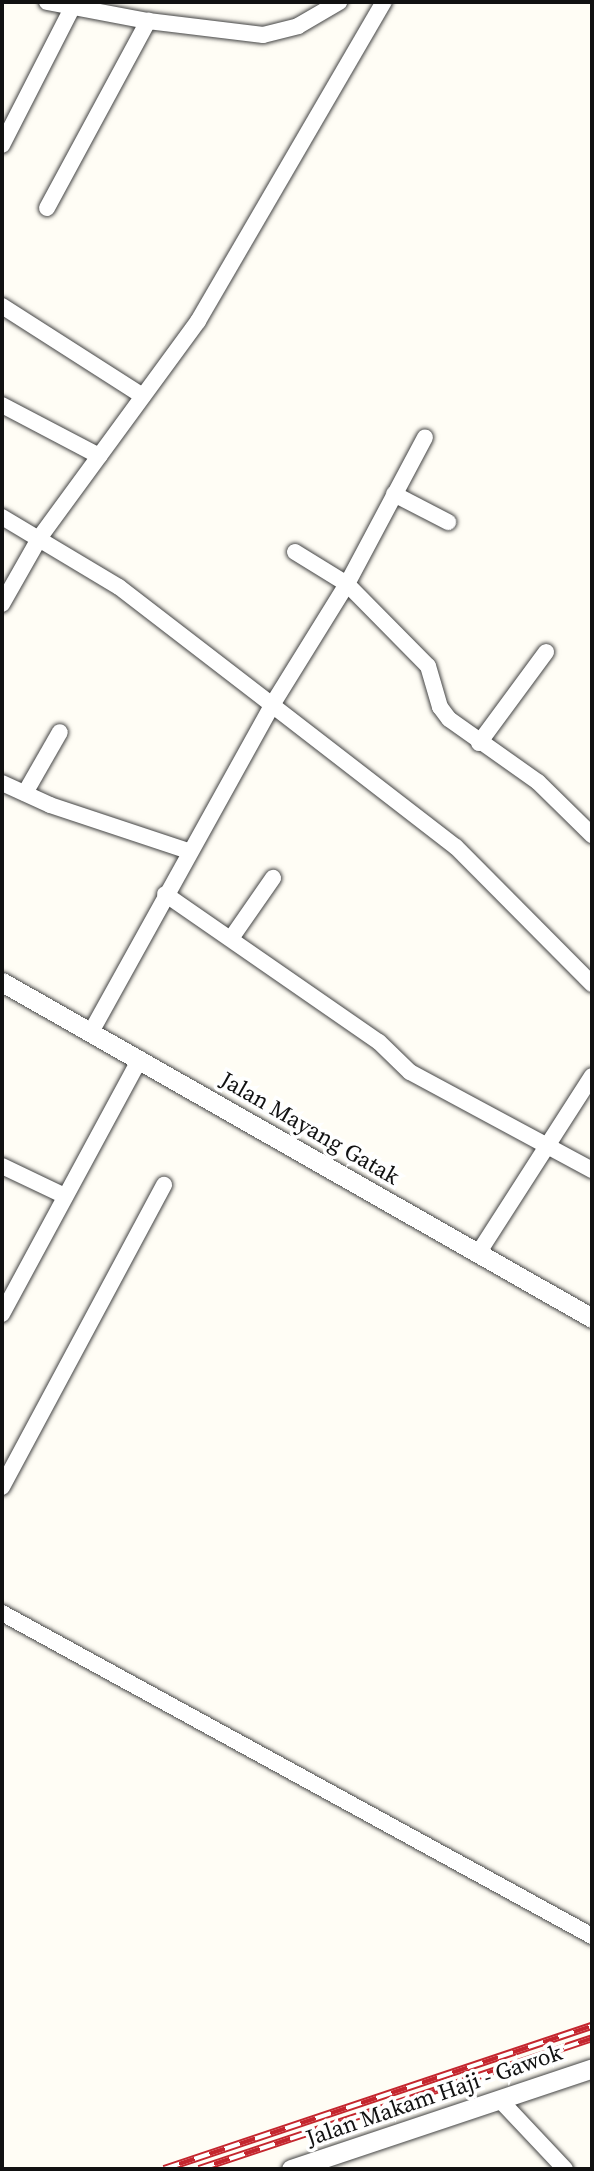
<!DOCTYPE html>
<html>
<head>
<meta charset="utf-8">
<style>
	body { margin:0 }
	#map { position:relative; width:594px; height:2171px; overflow:hidden; background:#fffdf5; font-family:"Source Serif 4",serif }
	div>[style] { position:absolute }
	.roads { filter:drop-shadow(0 0 2px #444) drop-shadow(0 0 2px #444) }
	.minor>* { height:16px; margin:-8px; padding:0 8px; transform-origin:8px; border-radius:8px; background:#fff }
	.tertiary>* { height:19px; margin:-9.5px; padding:0 9.5px; transform-origin:9.5px; border-radius:9.5px; background:#fff }
	.rail>* { height:8px; margin-top:-4px; transform-origin:0; background:repeating-linear-gradient(90deg,#fff 0 16px,#c4262e 0 32px); box-sizing:border-box; border-block:2px solid #c4262e }
	span { translate:-50% -50%; white-space:nowrap; text-align:center; line-height:1.15; -webkit-text-stroke:7px #fff; paint-order:stroke }
	.street-label { font-size:23px; color:#111 }
	.frame { position:absolute; inset:0; border:4px solid #111; pointer-events:none }
</style>
</head>
<body>
<div id="map">
	<div class="roads">
		<div class="minor">
			<i style="left:47px;top:2px;width:103px;rotate:10.7deg"></i>
			<i style="left:148px;top:21px;width:116px;rotate:6.9deg"></i>
			<i style="left:263px;top:35px;width:36px;rotate:-14deg"></i>
			<i style="left:298px;top:26px;width:48px;rotate:-30.3deg"></i>
			<i style="left:2px;top:145px;width:156px;rotate:-62.9deg"></i>
			<i style="left:47px;top:208px;width:213px;rotate:-61.6deg"></i>
			<i style="left:2px;top:306px;width:167px;rotate:32.6deg"></i>
			<i style="left:2px;top:405px;width:110px;rotate:27.7deg"></i>
			<i style="left:394px;top:494px;width:61px;rotate:27.4deg"></i>
			<i style="left:2px;top:517px;width:136px;rotate:30.9deg"></i>
			<i style="left:119px;top:587px;width:193px;rotate:37.6deg"></i>
			<i style="left:272px;top:705px;width:142px;rotate:-58.2deg"></i>
			<i style="left:347px;top:584px;width:166px;rotate:-62deg"></i>
			<i style="left:295px;top:552px;width:61px;rotate:31.6deg"></i>
			<i style="left:347px;top:584px;width:115px;rotate:45.4deg"></i>
			<i style="left:428px;top:666px;width:43px;rotate:73.7deg"></i>
			<i style="left:440px;top:707px;width:15px;rotate:53deg"></i>
			<i style="left:449px;top:719px;width:109px;rotate:35.3deg"></i>
			<i style="left:538px;top:782px;width:76px;rotate:44.5deg"></i>
			<i style="left:2px;top:604px;width:77px;rotate:-60.4deg"></i>
			<i style="left:40px;top:537px;width:268px;rotate:-53.8deg"></i>
			<i style="left:198px;top:321px;width:369px;rotate:-59.8deg"></i>
			<i style="left:479px;top:743px;width:113px;rotate:-53.6deg"></i>
			<i style="left:2px;top:783px;width:53px;rotate:24.6deg"></i>
			<i style="left:50px;top:805px;width:145px;rotate:18.4deg"></i>
			<i style="left:25px;top:793px;width:70px;rotate:-60.2deg"></i>
			<i style="left:165px;top:894px;width:260px;rotate:34.7deg"></i>
			<i style="left:379px;top:1042px;width:43px;rotate:44.1deg"></i>
			<i style="left:410px;top:1072px;width:207px;rotate:28.3deg"></i>
			<i style="left:232px;top:937px;width:72px;rotate:-55.2deg"></i>
			<i style="left:91px;top:1032px;width:374px;rotate:-61deg"></i>
			<i style="left:272px;top:705px;width:232px;rotate:37.7deg"></i>
			<i style="left:456px;top:847px;width:193px;rotate:45.2deg"></i>
			<i style="left:2px;top:1166px;width:70px;rotate:25.5deg"></i>
			<i style="left:479px;top:1252px;width:209px;rotate:-57.3deg"></i>
			<i style="left:2px;top:1314px;width:290px;rotate:-61.6deg"></i>
			<i style="left:2px;top:1487px;width:343px;rotate:-61.8deg"></i>
			<i style="left:2px;top:1613px;width:673px;rotate:28.7deg"></i>
			<i style="left:500px;top:2100px;width:95px;rotate:46.7deg"></i>
		</div>
		<div class="tertiary">
			<i style="left:2px;top:982px;width:679px;rotate:29.66deg"></i>
			<i style="left:291px;top:2169px;width:317px;rotate:-18.5deg"></i>
		</div>
	</div>
	<div class="rail">
		<i style="left:164px;top:2169px;width:451px;rotate:-18.5deg"></i>
		<i style="left:199px;top:2169px;width:414px;rotate:-18.4deg"></i>
	</div>
	<div class="street-label">
		<span style="left:310px;top:1128px;rotate:30deg">Jalan Mayang Gatak</span>
		<span style="left:434px;top:2095px;rotate:-19deg">Jalan Makam Haji - Gawok</span>
	</div>
	<div class="frame"></div>
</div>
</body>
</html>
